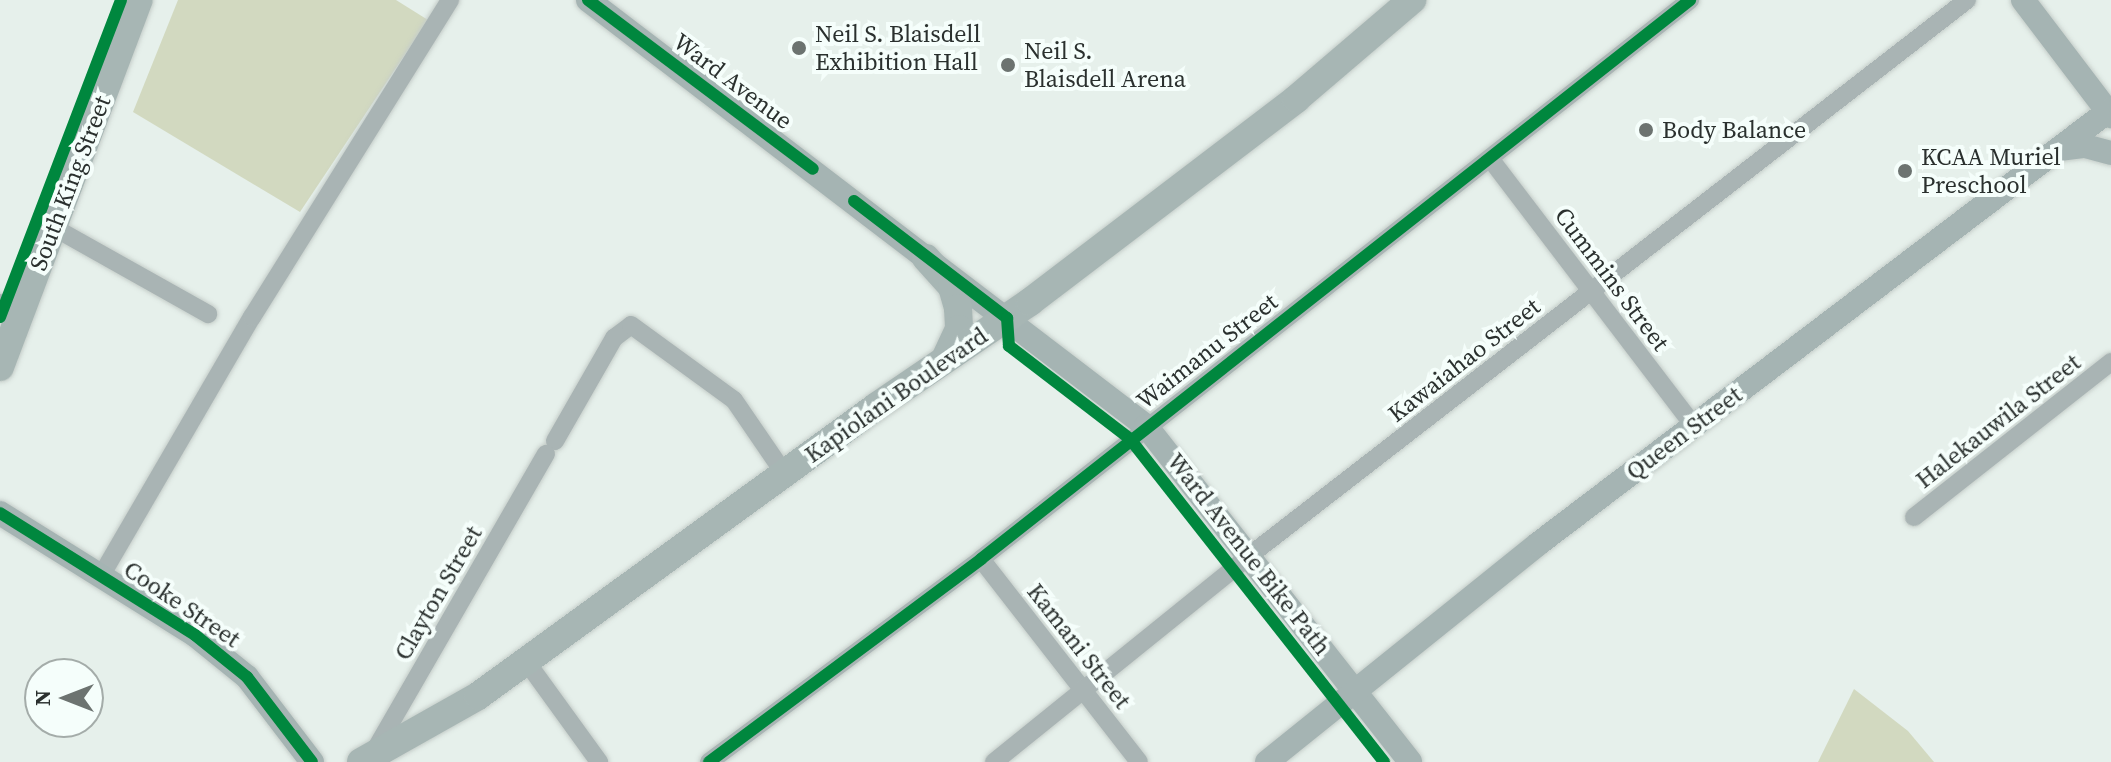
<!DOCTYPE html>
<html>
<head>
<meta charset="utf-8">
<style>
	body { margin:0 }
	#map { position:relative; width:2111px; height:762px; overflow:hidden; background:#e6f0eb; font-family:"Source Serif 4",serif }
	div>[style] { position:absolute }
	.green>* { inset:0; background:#d2d9c0 }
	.roads { filter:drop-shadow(0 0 2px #c5cdc9) drop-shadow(0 0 2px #c5cdc9) }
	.street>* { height:18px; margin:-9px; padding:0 9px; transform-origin:9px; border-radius:9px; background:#a9b4b4 }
	.secondary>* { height:24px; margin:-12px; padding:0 12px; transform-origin:12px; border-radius:12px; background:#a5b4b3 }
	.primary>* { height:28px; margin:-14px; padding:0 14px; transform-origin:14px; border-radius:14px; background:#a7b6b4 }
	.cycleway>* { height:12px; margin:-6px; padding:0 6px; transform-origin:6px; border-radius:6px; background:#00873e }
	.dots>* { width:22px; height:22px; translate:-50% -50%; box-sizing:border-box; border:4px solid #f5fefb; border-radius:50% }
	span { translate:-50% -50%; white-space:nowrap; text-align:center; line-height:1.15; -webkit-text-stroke:8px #f5fefb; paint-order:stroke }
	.poi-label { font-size:24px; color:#2a302e }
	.left { translate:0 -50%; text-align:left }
	.street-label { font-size:24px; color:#2a302e }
	.north { position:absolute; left:24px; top:658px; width:80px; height:80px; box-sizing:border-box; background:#f5fefb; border:2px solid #a4aca9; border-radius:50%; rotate:270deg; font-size:22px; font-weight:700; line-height:32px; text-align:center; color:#2a302e }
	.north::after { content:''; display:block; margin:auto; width:28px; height:36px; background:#6c7370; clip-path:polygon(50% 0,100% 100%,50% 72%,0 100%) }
</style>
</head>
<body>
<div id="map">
	<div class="green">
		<i style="clip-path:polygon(178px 0,396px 0,428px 20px,300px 212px,133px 112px)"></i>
		<i style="clip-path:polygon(1854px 689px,1908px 731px,1934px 762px,1818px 762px)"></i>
	</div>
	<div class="roads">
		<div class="street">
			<i style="left:1492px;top:161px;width:333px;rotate:52.7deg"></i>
			<i style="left:53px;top:227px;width:178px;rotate:29.3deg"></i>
			<i style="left:0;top:303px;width:23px;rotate:34deg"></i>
			<i style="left:555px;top:441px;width:119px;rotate:-60.2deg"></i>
			<i style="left:614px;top:338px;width:21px;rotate:-37deg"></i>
			<i style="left:631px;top:325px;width:127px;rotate:36.1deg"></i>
			<i style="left:734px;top:400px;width:88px;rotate:55.6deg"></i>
			<i style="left:1914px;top:517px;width:251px;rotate:-38.2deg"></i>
			<i style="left:981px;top:559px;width:257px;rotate:52.1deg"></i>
			<i style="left:101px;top:576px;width:300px;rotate:-59.8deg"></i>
			<i style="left:252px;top:317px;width:374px;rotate:-58deg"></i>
			<i style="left:526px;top:661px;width:125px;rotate:54.1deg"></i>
			<i style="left:375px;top:750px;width:342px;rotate:-60deg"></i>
			<i style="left:709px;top:762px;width:339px;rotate:-36.7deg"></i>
			<i style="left:981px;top:559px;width:903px;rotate:-38.25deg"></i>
			<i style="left:994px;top:762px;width:328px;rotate:-38.9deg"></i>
			<i style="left:1249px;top:556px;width:908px;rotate:-37.75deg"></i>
		</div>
		<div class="secondary">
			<i style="left:588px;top:0;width:702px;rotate:37.36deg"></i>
			<i style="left:1146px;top:426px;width:427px;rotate:51.8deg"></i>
			<i style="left:2023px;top:0;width:146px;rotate:52.8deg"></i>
			<i style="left:2059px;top:149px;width:26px;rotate:-7deg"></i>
			<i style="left:2085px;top:146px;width:27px;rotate:15deg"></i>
			<i style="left:0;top:513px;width:230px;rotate:32deg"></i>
			<i style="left:195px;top:635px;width:67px;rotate:38.9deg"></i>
			<i style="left:247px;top:677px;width:107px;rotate:52.6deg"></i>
			<i style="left:1267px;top:762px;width:348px;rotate:-38.8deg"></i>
			<i style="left:1538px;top:544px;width:719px;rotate:-37.2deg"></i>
		</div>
		<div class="primary">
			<i style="left:926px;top:258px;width:39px;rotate:48deg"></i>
			<i style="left:952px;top:287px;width:22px;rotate:74deg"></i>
			<i style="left:958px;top:308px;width:21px;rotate:87deg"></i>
			<i style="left:959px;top:329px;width:33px;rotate:115deg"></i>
			<i style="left:0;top:367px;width:392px;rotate:-69.3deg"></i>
			<i style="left:361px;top:762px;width:134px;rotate:-29.4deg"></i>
			<i style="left:478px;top:696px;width:493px;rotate:-36deg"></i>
			<i style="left:877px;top:406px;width:185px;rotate:-34.2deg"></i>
			<i style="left:1030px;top:302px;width:335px;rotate:-37.3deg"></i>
			<i style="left:1296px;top:99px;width:153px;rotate:-40.5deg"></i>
		</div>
	</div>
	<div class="cycleway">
		<i style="left:588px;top:0;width:281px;rotate:36.9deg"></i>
		<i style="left:854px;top:201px;width:193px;rotate:37.4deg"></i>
		<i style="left:1007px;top:318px;width:28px;rotate:86deg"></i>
		<i style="left:1009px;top:346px;width:153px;rotate:37.5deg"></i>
		<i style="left:1130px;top:439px;width:411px;rotate:51.8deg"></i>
		<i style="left:0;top:317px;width:339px;rotate:-69.1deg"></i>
		<i style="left:0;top:513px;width:230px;rotate:32deg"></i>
		<i style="left:195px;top:635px;width:67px;rotate:38.9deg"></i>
		<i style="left:247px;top:677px;width:107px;rotate:52.6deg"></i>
		<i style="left:709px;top:762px;width:339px;rotate:-36.7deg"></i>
		<i style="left:981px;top:559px;width:903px;rotate:-38.25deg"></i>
	</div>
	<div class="dots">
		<i style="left:799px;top:48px;background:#6c7370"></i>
		<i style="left:1008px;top:65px;background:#6c7370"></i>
		<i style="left:1646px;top:130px;background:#6c7370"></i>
		<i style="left:1905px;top:171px;background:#6c7370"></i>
	</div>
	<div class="poi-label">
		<span class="left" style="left:815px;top:48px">Neil S. Blaisdell<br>Exhibition Hall</span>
		<span class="left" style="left:1024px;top:65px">Neil S.<br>Blaisdell Arena</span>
		<span class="left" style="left:1662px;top:130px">Body Balance</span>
		<span class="left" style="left:1921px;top:171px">KCAA Muriel<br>Preschool</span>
	</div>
	<div class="street-label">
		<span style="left:733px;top:81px;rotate:37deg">Ward Avenue</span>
		<span style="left:70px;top:183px;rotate:-69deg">South King Street</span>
		<span style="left:1612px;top:279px;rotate:53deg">Cummins Street</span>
		<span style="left:1207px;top:351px;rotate:-38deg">Waimanu Street</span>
		<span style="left:1464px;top:360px;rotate:-38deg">Kawaiahao Street</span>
		<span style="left:896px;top:395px;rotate:-35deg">Kapiolani Boulevard</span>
		<span style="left:1998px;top:421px;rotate:-38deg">Halekauwila Street</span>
		<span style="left:1684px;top:433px;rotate:-37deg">Queen Street</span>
		<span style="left:1249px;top:554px;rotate:52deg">Ward Avenue Bike Path</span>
		<span style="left:438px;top:593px;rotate:-60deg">Clayton Street</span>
		<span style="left:182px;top:604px;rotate:34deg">Cooke Street</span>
		<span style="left:1079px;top:646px;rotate:52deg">Kamani Street</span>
	</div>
	<div class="north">N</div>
</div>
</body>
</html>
